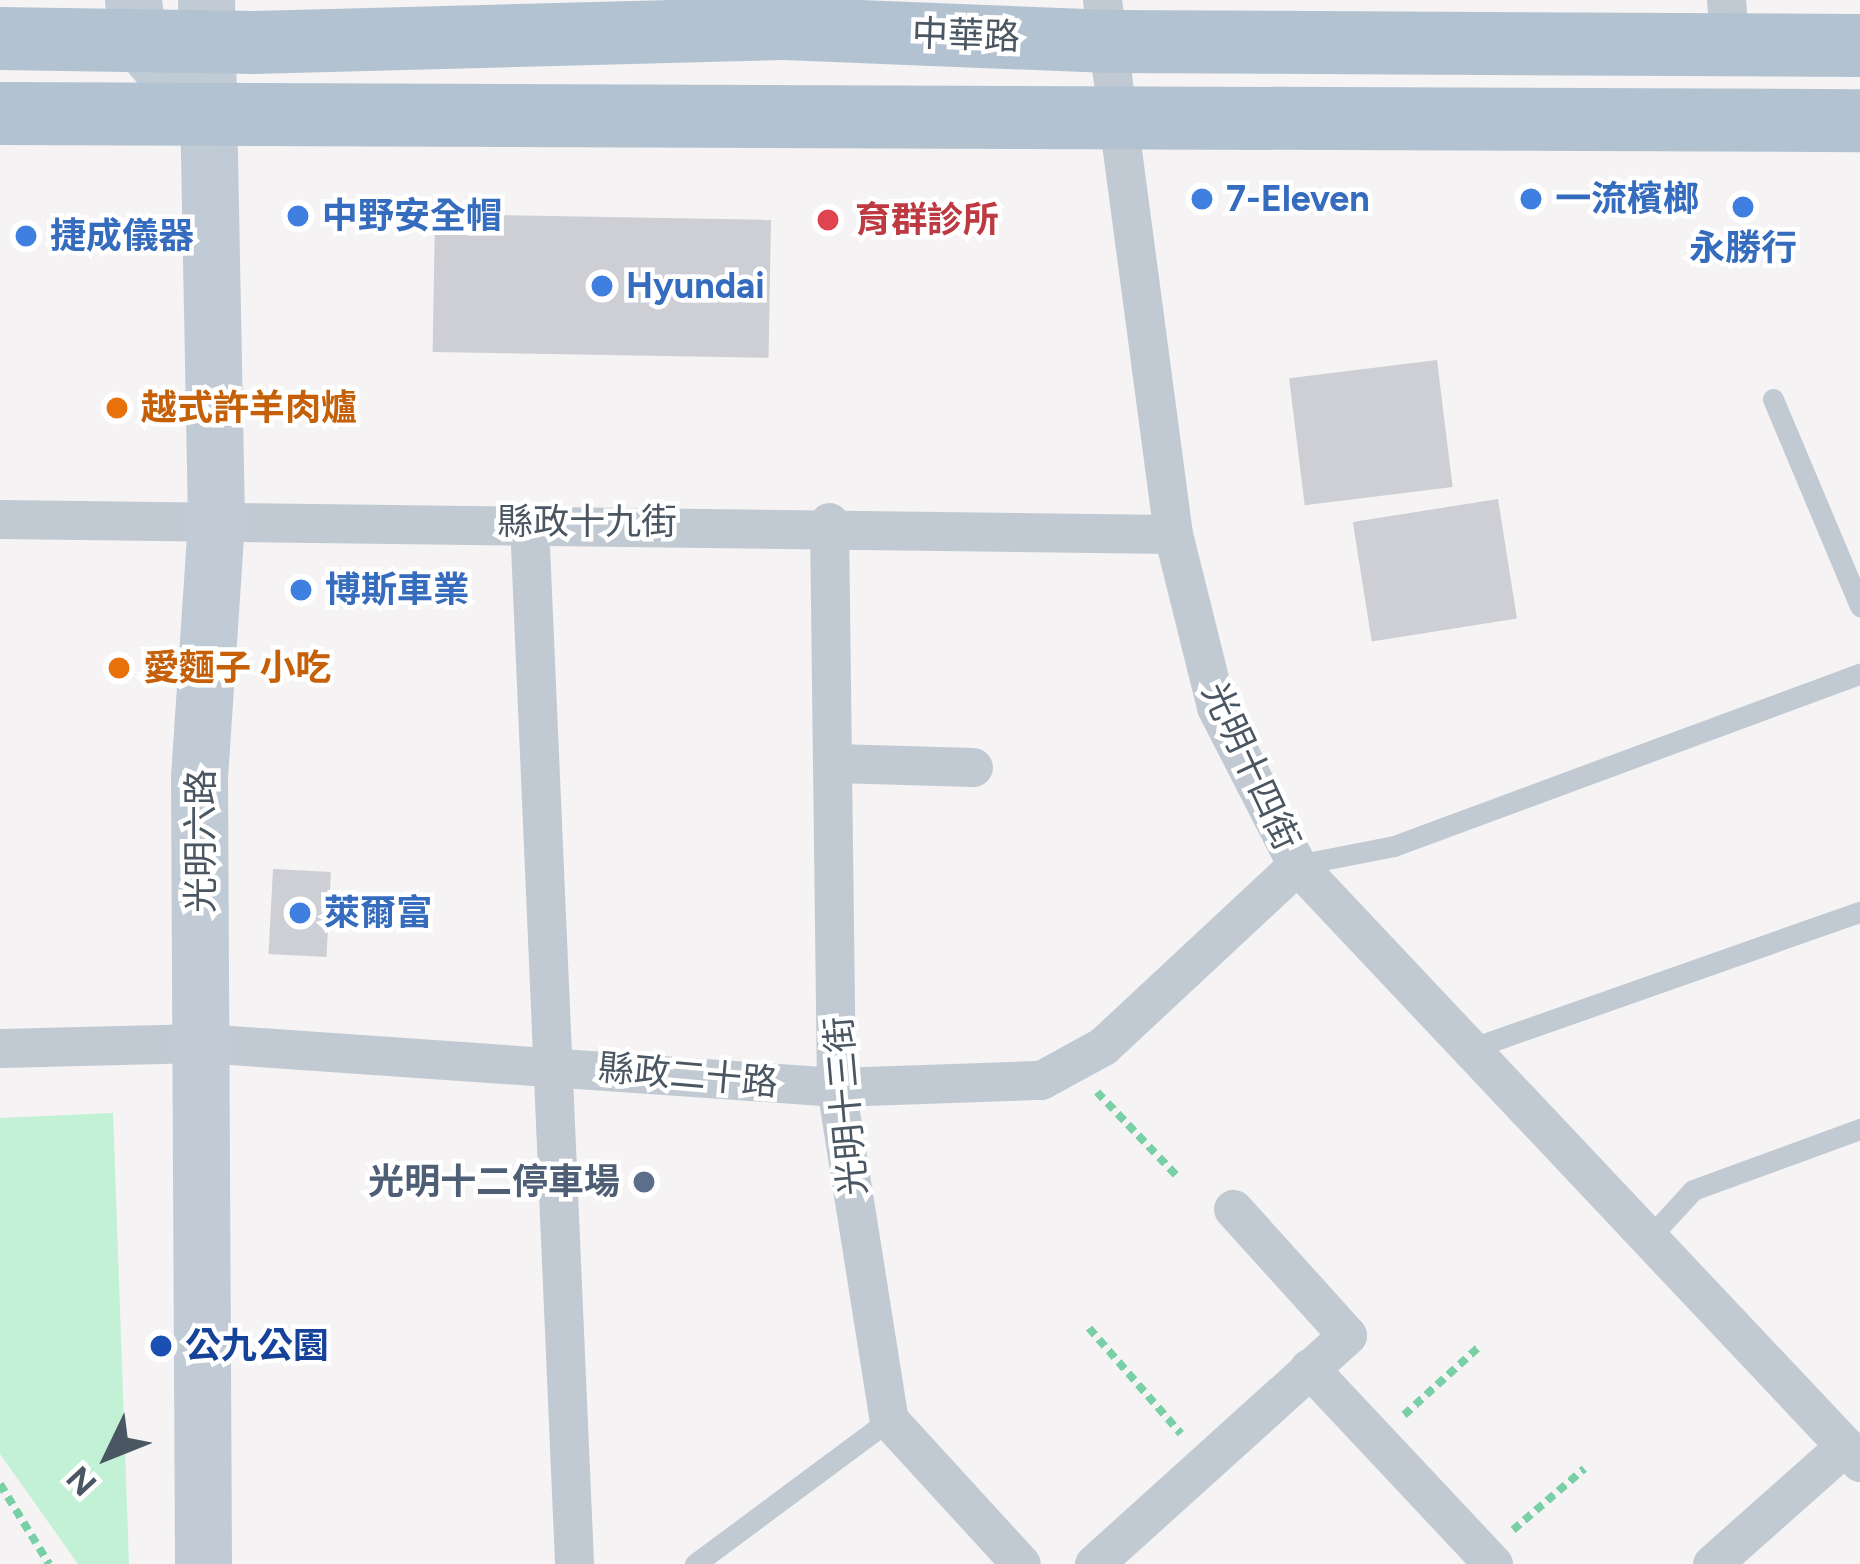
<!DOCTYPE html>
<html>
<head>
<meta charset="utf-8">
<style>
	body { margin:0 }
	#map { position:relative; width:1860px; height:1564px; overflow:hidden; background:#f5f3f3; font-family:Figtree,"Noto Sans TC",sans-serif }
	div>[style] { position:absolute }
	.green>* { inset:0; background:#c3f1d5 }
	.building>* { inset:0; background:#cdcfd5; transform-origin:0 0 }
	.path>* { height:8px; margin-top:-4px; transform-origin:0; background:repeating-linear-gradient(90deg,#7ad0a6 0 9px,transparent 0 15px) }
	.lane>* { height:21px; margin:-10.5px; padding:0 10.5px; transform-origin:10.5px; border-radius:10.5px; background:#c1cad2 }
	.street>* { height:39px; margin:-19.5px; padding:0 19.5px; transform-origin:19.5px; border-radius:19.5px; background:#c1cad2 }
	.secondary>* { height:57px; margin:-28.5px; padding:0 28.5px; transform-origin:28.5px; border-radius:28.5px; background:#c1cbd6 }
	.primary>* { height:63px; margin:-31.5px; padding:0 31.5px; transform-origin:31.5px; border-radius:31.5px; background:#b3c2d1 }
	.dots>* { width:33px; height:33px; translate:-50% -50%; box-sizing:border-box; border:6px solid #fff; border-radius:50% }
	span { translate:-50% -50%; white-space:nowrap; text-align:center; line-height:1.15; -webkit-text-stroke:9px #fff; paint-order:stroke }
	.street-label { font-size:36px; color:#4a5661 }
	.shop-label { font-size:36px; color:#366cbe; font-weight:700 }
	.left { translate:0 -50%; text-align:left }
	.health-label { font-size:36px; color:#be3a42; font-weight:700 }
	.food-label { font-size:36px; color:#c56008; font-weight:700 }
	.service-label { font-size:36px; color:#4e5e75; font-weight:700 }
	.right { translate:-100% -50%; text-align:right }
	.transit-label { font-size:36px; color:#164399; font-weight:700 }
	.north { position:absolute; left:48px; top:1396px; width:120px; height:120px; -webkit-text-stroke:9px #fff; paint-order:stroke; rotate:227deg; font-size:33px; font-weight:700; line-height:48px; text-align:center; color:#4a5661 }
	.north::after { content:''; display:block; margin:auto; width:42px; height:54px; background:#4a5661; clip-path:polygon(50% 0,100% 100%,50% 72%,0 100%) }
</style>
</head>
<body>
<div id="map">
	<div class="green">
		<i style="clip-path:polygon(113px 1113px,129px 1564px,78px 1564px,0 1454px,0 1118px)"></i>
	</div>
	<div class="building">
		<i style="left:435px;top:214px;width:336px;height:138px;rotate:1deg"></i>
		<i style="left:1437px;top:360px;width:128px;height:149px;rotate:83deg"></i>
		<i style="left:1498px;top:499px;width:121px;height:147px;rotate:81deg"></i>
		<i style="left:273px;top:869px;width:58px;height:85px;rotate:3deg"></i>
	</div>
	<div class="path">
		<i style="left:1097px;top:1092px;width:119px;rotate:46.4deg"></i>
		<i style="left:1089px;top:1328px;width:140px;rotate:49deg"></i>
		<i style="left:1404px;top:1415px;width:105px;rotate:-42.3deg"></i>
		<i style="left:0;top:1484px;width:94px;rotate:58.5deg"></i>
		<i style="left:1513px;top:1530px;width:94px;rotate:-40.7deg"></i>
	</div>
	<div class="lane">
		<i style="left:1773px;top:399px;width:225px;rotate:67.2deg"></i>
		<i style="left:1297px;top:865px;width:99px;rotate:-11.1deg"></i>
		<i style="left:1394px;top:846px;width:497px;rotate:-20.3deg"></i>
		<i style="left:1470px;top:1049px;width:413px;rotate:-19.4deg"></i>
		<i style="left:1649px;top:1238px;width:65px;rotate:-47.5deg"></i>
		<i style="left:1693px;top:1190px;width:178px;rotate:-20.1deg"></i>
		<i style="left:695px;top:1564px;width:242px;rotate:-36.6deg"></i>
	</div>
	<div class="street">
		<i style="left:1102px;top:0;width:539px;rotate:82.43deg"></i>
		<i style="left:1173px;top:534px;width:178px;rotate:76deg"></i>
		<i style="left:1216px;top:707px;width:178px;rotate:62.9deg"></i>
		<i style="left:1297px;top:865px;width:821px;rotate:46.68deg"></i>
		<i style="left:1726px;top:0;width:45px;rotate:84.9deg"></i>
		<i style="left:0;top:519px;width:1173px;rotate:0.73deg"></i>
		<i style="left:829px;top:522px;width:565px;rotate:89.29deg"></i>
		<i style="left:836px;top:1087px;width:337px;rotate:81deg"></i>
		<i style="left:889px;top:1420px;width:195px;rotate:47.5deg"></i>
		<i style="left:529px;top:523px;width:1042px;rotate:87.52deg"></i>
		<i style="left:835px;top:763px;width:138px;rotate:1.7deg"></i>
		<i style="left:0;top:1048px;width:201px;rotate:-1.4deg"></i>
		<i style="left:201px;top:1043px;width:637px;rotate:3.96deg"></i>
		<i style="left:836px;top:1087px;width:205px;rotate:-2deg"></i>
		<i style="left:1041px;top:1080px;width:71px;rotate:-28.7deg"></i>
		<i style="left:1103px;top:1046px;width:265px;rotate:-43deg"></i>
		<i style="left:1309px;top:1368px;width:269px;rotate:46.8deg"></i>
		<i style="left:1094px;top:1564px;width:341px;rotate:-42.1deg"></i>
		<i style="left:1347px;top:1335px;width:170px;rotate:-132.1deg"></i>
		<i style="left:1712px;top:1564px;width:178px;rotate:-41.6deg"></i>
	</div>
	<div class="secondary">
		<i style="left:133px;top:0;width:40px;rotate:82.9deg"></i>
		<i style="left:138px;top:40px;width:46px;rotate:49.4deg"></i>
		<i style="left:203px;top:1564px;width:787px;rotate:-90.29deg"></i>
		<i style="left:199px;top:777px;width:259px;rotate:-86.2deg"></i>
		<i style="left:216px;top:519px;width:519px;rotate:-91.1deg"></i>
	</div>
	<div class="primary">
		<i style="left:0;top:38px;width:253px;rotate:0.9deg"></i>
		<i style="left:253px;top:42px;width:531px;rotate:-1.51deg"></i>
		<i style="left:784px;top:28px;width:326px;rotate:2.3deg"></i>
		<i style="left:1110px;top:41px;width:750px;rotate:0.31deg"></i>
		<i style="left:0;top:113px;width:1860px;rotate:0.22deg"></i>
	</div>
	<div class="dots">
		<i style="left:1202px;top:199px;background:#3f7fe0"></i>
		<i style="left:1531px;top:199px;background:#3f7fe0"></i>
		<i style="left:1743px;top:207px;background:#3f7fe0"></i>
		<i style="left:298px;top:216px;background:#3f7fe0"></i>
		<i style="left:828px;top:220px;background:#e0444e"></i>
		<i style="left:26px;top:236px;background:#3f7fe0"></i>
		<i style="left:602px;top:286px;background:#3f7fe0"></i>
		<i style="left:117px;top:408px;background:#e8710a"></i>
		<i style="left:301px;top:590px;background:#3f7fe0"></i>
		<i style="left:119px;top:668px;background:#e8710a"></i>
		<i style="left:300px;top:913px;background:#3f7fe0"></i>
		<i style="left:644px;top:1182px;background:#5c6f8a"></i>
		<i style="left:161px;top:1346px;background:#1a4fb4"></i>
	</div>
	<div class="street-label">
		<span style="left:966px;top:35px;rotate:2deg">中華路</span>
		<span style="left:587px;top:522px">縣政十九街</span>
		<span style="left:1251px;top:766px;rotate:65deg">光明十四街</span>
		<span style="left:201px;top:841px;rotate:-90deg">光明六路</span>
		<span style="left:688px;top:1075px;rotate:5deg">縣政二十路</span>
		<span style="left:846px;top:1106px;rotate:-95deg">光明十三街</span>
	</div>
	<div class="shop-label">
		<span class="left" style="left:1226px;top:199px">7-Eleven</span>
		<span class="left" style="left:1555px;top:199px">一流檳榔</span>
		<span class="left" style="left:322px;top:216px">中野安全帽</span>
		<span class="left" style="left:50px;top:236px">捷成儀器</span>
		<span style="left:1743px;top:248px">永勝行</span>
		<span class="left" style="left:626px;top:286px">Hyundai</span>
		<span class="left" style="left:325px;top:590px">博斯車業</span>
		<span class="left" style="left:324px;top:913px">萊爾富</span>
	</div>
	<div class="health-label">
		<span class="left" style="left:855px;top:220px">育群診所</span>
	</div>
	<div class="food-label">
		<span class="left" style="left:141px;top:408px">越式許羊肉爐</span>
		<span class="left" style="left:143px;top:668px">愛麵子 小吃</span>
	</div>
	<div class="service-label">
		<span class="right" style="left:620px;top:1182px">光明十二停車場</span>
	</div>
	<div class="transit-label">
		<span class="left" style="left:185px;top:1346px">公九公園</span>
	</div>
	<div class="north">N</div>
</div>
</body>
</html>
